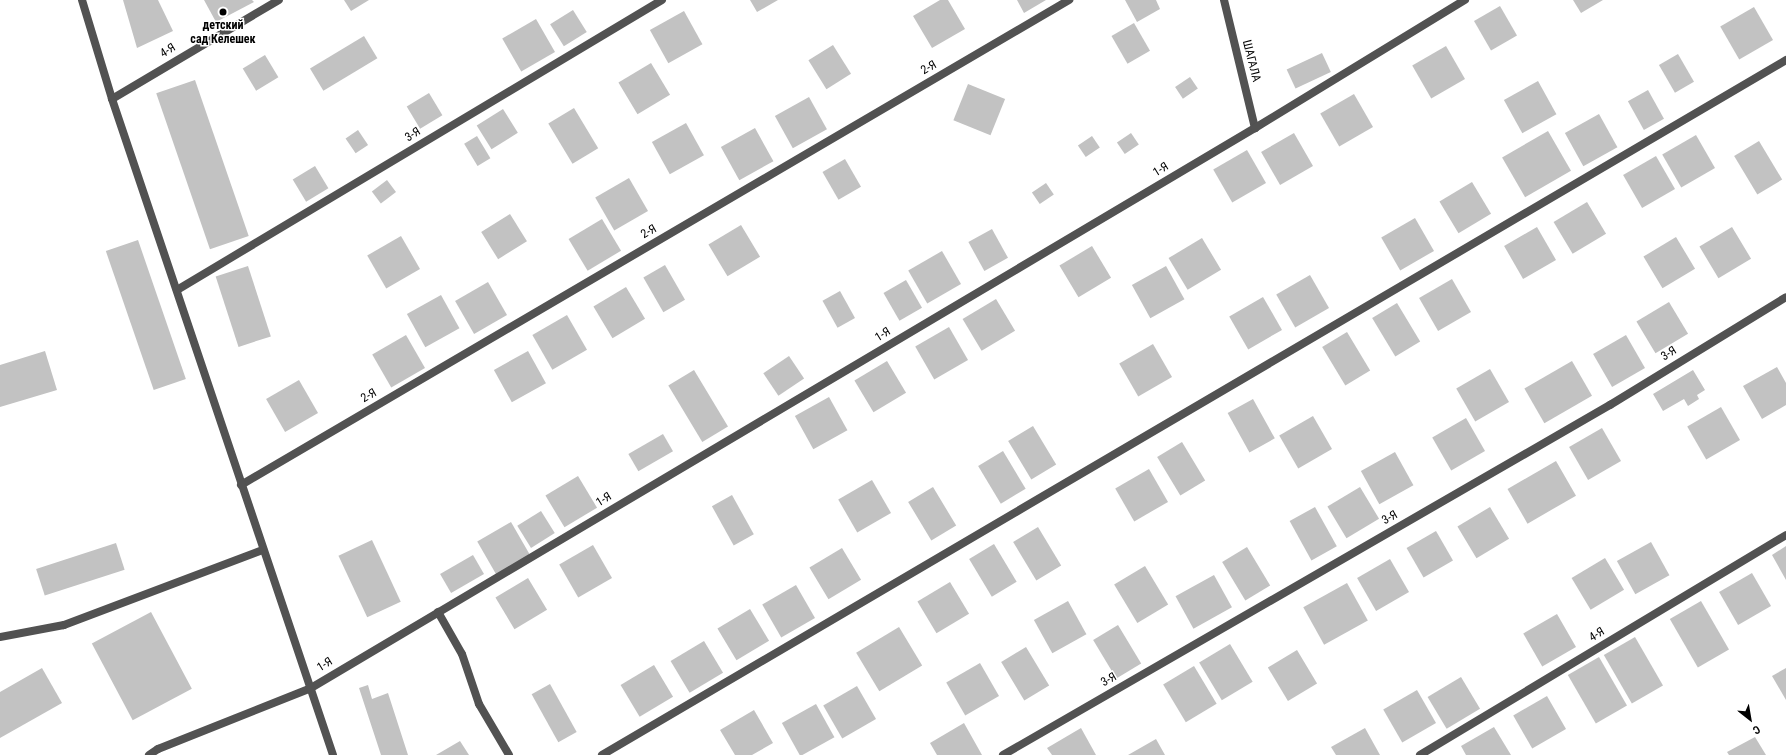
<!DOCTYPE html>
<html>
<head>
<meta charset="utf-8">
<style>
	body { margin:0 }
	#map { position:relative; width:1786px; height:755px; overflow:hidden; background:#fff; font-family:"Roboto Condensed",sans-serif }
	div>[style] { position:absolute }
	.building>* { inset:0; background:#c2c2c2; transform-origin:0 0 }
	.service>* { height:8px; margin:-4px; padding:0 4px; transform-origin:4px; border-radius:4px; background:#525252 }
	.minor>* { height:8px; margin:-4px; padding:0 4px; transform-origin:4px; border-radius:4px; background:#525252 }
	.tertiary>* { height:8px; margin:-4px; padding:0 4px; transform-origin:4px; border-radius:4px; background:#525252 }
	.dots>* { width:11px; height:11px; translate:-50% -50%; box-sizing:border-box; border:2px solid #fff; border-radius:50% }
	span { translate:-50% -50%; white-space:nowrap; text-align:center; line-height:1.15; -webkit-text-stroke:3px #fff; paint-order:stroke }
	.poi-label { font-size:12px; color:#000; font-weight:700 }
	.street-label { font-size:12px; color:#000 }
	.north { position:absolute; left:1730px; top:699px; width:40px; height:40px; -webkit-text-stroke:3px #fff; paint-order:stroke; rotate:149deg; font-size:11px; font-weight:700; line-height:16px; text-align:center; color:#000 }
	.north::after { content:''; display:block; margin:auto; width:14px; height:18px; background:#000; clip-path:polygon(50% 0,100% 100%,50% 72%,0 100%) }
</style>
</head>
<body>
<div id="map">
	<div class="building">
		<i style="clip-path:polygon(123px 0,158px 0,173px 31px,137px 48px)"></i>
		<i style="clip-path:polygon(204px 0,252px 0,254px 2px,216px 22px)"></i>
		<i style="clip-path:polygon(344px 0,369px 0,351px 11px)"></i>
		<i style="clip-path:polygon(750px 0,778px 0,757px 12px)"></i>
		<i style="clip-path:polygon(940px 0,948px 0,965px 29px,932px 48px,913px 16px)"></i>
		<i style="clip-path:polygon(1017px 0,1046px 0,1024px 13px)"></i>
		<i style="clip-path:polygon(1125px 0,1156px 0,1160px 9px,1137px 22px)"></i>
		<i style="clip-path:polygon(1573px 0,1603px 0,1581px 13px)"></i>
		<i style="left:1500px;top:6px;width:34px;height:30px;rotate:60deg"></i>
		<i style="left:1754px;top:7px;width:38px;height:39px;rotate:60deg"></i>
		<i style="left:573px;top:10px;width:26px;height:27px;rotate:58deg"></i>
		<i style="left:684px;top:11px;width:38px;height:39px;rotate:61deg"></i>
		<i style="left:536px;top:19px;width:38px;height:39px;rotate:60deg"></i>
		<i style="left:1134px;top:23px;width:32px;height:26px;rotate:60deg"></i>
		<i style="left:364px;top:36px;width:26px;height:63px;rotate:59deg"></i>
		<i style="left:833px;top:45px;width:34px;height:29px;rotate:58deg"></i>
		<i style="left:1446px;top:46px;width:38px;height:39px;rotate:60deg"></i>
		<i style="left:1322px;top:53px;width:21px;height:39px;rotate:65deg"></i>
		<i style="left:1678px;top:54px;width:32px;height:22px;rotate:60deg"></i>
		<i style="left:265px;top:55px;width:26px;height:26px;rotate:59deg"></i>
		<i style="left:651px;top:63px;width:37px;height:38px;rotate:59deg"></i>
		<i style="left:1190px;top:77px;width:14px;height:18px;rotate:56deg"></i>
		<i style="left:195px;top:80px;width:165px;height:41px;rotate:71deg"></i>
		<i style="left:1538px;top:81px;width:38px;height:39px;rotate:61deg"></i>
		<i style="left:968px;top:84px;width:40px;height:39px;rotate:22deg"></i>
		<i style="left:1648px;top:90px;width:33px;height:23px;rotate:61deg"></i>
		<i style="left:429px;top:93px;width:26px;height:26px;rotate:59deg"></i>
		<i style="left:1354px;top:94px;width:38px;height:39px;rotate:60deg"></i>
		<i style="left:809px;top:97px;width:37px;height:39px;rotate:61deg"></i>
		<i style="left:574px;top:108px;width:47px;height:30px;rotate:59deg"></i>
		<i style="left:503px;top:109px;width:28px;height:31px;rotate:58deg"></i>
		<i style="left:1599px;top:114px;width:38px;height:39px;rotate:61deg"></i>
		<i style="left:686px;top:123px;width:37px;height:39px;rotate:61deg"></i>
		<i style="left:755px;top:128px;width:38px;height:39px;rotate:61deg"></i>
		<i style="left:358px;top:130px;width:18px;height:15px;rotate:56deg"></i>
		<i style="left:1548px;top:131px;width:46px;height:53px;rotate:60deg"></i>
		<i style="left:1131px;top:133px;width:14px;height:17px;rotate:56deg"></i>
		<i style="left:1294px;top:133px;width:38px;height:38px;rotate:60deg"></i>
		<i style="left:1696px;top:135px;width:38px;height:39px;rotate:60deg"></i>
		<i style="left:477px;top:136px;width:26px;height:15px;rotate:59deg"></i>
		<i style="left:1092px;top:136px;width:14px;height:17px;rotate:56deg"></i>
		<i style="left:1759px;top:141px;width:45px;height:29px;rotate:59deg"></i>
		<i style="left:1247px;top:150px;width:38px;height:39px;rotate:60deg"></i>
		<i style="left:1656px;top:156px;width:38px;height:38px;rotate:60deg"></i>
		<i style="left:845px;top:159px;width:32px;height:26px;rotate:60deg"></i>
		<i style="left:315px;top:166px;width:26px;height:26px;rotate:59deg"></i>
		<i style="left:629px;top:178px;width:38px;height:39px;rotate:60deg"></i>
		<i style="left:387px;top:180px;width:15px;height:19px;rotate:53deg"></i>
		<i style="left:1472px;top:182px;width:37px;height:38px;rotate:59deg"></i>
		<i style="left:1046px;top:183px;width:14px;height:17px;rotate:56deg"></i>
		<i style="left:1587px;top:202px;width:37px;height:39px;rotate:59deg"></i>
		<i style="left:510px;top:214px;width:32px;height:34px;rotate:58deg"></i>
		<i style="left:1415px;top:218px;width:38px;height:39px;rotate:60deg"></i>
		<i style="left:602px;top:219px;width:37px;height:39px;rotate:59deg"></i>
		<i style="left:741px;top:225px;width:37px;height:38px;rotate:59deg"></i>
		<i style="left:1537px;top:227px;width:38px;height:38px;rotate:60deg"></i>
		<i style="left:1732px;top:227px;width:37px;height:38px;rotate:59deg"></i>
		<i style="left:992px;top:229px;width:33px;height:27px;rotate:61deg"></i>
		<i style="left:401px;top:236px;width:38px;height:39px;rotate:60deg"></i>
		<i style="left:1676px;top:237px;width:37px;height:38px;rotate:59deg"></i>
		<i style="left:1202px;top:238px;width:37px;height:39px;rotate:59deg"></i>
		<i style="left:138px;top:240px;width:147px;height:34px;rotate:71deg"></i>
		<i style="left:1092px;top:246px;width:37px;height:38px;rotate:59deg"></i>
		<i style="left:942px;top:251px;width:38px;height:39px;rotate:60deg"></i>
		<i style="left:665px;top:265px;width:40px;height:25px;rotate:60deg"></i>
		<i style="left:248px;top:266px;width:74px;height:34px;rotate:72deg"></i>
		<i style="left:1166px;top:266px;width:38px;height:39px;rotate:61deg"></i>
		<i style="left:1310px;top:275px;width:38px;height:39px;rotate:60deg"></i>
		<i style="left:1452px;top:279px;width:38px;height:38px;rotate:60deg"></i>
		<i style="left:906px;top:280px;width:32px;height:26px;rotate:60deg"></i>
		<i style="left:488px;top:282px;width:38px;height:38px;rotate:60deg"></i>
		<i style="left:626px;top:287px;width:37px;height:38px;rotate:59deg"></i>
		<i style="left:840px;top:291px;width:31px;height:20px;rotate:61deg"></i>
		<i style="left:441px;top:295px;width:38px;height:39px;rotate:61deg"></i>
		<i style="left:1263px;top:297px;width:38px;height:39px;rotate:60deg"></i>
		<i style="left:996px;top:299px;width:37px;height:39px;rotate:59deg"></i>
		<i style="left:1669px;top:302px;width:37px;height:38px;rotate:59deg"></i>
		<i style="left:1397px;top:303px;width:45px;height:29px;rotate:59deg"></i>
		<i style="left:567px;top:315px;width:40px;height:40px;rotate:60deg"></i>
		<i style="left:949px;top:327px;width:38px;height:39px;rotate:60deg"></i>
		<i style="left:1347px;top:332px;width:45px;height:29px;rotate:59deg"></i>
		<i style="left:406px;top:335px;width:38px;height:39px;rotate:60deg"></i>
		<i style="left:1626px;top:335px;width:38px;height:38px;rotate:60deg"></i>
		<i style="left:1153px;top:344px;width:38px;height:39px;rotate:60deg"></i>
		<i style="clip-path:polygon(45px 351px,57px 390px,0 407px,0 365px)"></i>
		<i style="left:528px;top:351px;width:37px;height:39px;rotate:61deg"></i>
		<i style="left:789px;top:356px;width:27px;height:31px;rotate:56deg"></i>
		<i style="left:887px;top:361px;width:37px;height:38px;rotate:59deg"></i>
		<i style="left:1572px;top:361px;width:40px;height:55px;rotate:60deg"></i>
		<i style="clip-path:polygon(1777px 367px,1786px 383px,1786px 405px,1762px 419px,1743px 386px)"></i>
		<i style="left:1490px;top:369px;width:38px;height:39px;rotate:60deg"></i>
		<i style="left:694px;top:370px;width:66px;height:30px;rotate:59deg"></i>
		<i style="clip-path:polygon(1693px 370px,1705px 390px,1697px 395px,1699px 399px,1688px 406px,1684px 399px,1663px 411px,1653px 394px)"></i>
		<i style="left:299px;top:380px;width:38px;height:38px;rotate:60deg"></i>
		<i style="left:829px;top:397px;width:38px;height:39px;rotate:61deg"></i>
		<i style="left:1253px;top:399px;width:45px;height:29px;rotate:61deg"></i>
		<i style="left:1721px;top:407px;width:38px;height:39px;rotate:60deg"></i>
		<i style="left:1313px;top:416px;width:38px;height:39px;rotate:60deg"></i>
		<i style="left:1466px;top:418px;width:38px;height:39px;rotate:60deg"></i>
		<i style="left:1033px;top:426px;width:45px;height:29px;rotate:59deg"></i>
		<i style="left:1602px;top:428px;width:38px;height:38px;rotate:60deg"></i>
		<i style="left:663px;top:434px;width:20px;height:40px;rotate:60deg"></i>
		<i style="left:1182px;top:442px;width:45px;height:29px;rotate:59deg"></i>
		<i style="left:1003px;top:451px;width:44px;height:29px;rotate:59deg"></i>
		<i style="left:1395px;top:452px;width:38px;height:39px;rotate:61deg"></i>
		<i style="left:1556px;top:461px;width:40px;height:56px;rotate:60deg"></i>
		<i style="left:1149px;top:469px;width:38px;height:39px;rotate:60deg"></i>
		<i style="left:578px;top:476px;width:37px;height:38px;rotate:59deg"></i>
		<i style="left:872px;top:480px;width:38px;height:39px;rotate:60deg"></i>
		<i style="left:933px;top:487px;width:45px;height:29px;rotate:59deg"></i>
		<i style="left:1360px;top:487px;width:37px;height:38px;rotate:59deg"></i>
		<i style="left:732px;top:495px;width:45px;height:23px;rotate:61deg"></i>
		<i style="left:1315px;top:507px;width:45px;height:29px;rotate:61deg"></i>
		<i style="left:1490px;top:507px;width:37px;height:38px;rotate:59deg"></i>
		<i style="left:541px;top:511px;width:26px;height:28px;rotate:58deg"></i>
		<i style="left:511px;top:522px;width:38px;height:39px;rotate:60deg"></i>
		<i style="left:1038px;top:527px;width:45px;height:29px;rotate:59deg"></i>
		<i style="left:1436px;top:531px;width:34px;height:34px;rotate:60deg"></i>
		<i style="left:372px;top:540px;width:68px;height:37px;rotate:65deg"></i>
		<i style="left:1651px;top:542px;width:38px;height:39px;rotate:61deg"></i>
		<i style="left:116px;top:543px;width:28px;height:84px;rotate:72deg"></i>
		<i style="left:994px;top:544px;width:44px;height:29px;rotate:59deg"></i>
		<i style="left:593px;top:545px;width:38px;height:39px;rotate:60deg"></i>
		<i style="clip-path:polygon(1786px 546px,1786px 580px,1772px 555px)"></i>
		<i style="left:1247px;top:547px;width:45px;height:29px;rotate:59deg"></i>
		<i style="left:842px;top:548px;width:37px;height:38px;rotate:59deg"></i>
		<i style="left:473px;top:555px;width:22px;height:38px;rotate:60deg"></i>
		<i style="left:1605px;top:558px;width:37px;height:39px;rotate:59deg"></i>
		<i style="left:1390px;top:559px;width:38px;height:38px;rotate:60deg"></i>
		<i style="left:1145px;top:566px;width:45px;height:36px;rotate:59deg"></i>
		<i style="left:1752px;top:573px;width:38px;height:38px;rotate:60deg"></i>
		<i style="left:1214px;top:575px;width:37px;height:44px;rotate:61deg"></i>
		<i style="left:528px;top:578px;width:37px;height:38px;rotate:59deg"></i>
		<i style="left:950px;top:582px;width:37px;height:38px;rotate:59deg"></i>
		<i style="left:1347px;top:583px;width:43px;height:50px;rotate:61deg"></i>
		<i style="left:796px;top:585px;width:38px;height:39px;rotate:60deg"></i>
		<i style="left:1068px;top:601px;width:38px;height:39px;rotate:61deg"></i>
		<i style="left:1701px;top:601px;width:56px;height:36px;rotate:60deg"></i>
		<i style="left:750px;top:609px;width:37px;height:38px;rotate:59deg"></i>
		<i style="left:151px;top:612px;width:87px;height:67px;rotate:62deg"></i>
		<i style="left:1557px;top:614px;width:38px;height:39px;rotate:60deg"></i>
		<i style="left:1118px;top:625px;width:45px;height:29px;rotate:59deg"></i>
		<i style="left:899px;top:627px;width:45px;height:50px;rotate:59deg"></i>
		<i style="left:1635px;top:637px;width:56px;height:36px;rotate:60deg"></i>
		<i style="left:704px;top:641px;width:37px;height:39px;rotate:59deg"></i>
		<i style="left:1230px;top:644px;width:44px;height:36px;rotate:59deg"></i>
		<i style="left:1026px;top:647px;width:45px;height:29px;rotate:59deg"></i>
		<i style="left:1297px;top:650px;width:39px;height:34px;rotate:59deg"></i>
		<i style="left:1599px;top:657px;width:56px;height:36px;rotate:60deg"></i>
		<i style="left:980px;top:663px;width:38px;height:39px;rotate:60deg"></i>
		<i style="left:654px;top:665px;width:37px;height:39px;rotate:59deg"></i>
		<i style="left:1194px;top:666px;width:44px;height:36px;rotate:59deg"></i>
		<i style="clip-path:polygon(42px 668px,62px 703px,0 738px,0 692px)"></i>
		<i style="clip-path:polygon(1786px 668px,1786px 700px,1772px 676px)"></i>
		<i style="left:1461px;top:677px;width:37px;height:39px;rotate:59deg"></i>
		<i style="left:550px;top:684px;width:55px;height:21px;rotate:61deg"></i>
		<i style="clip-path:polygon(368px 685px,372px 699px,388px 693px,408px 755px,381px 755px,359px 688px)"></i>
		<i style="left:857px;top:686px;width:38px;height:39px;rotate:60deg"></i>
		<i style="left:1417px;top:690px;width:38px;height:39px;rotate:60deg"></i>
		<i style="left:1547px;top:696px;width:38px;height:39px;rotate:60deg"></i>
		<i style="left:816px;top:704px;width:38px;height:39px;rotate:61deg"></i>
		<i style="clip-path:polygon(754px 710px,773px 743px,752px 755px,735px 755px,720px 730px)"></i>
		<i style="clip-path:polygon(964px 723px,982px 755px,937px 755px,930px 743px)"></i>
		<i style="clip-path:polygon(1494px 727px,1511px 755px,1466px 755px,1461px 746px)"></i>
		<i style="clip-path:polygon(1081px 728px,1096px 755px,1052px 755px,1047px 748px)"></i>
		<i style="clip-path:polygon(1365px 728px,1380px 755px,1336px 755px,1331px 747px)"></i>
		<i style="clip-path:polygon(1755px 737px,1766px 755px,1729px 755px,1727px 752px)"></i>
		<i style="clip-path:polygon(1156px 739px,1165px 755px,1128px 755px)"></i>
		<i style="clip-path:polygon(460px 741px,469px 755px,436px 755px)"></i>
	</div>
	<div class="service">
		<i style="left:149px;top:755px;width:11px;rotate:-34deg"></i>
		<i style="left:158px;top:749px;width:165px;rotate:-21.7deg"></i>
	</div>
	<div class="minor">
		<i style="left:1224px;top:0;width:132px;rotate:76.4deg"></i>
		<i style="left:112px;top:99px;width:194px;rotate:-30.7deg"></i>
		<i style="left:177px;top:290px;width:565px;rotate:-30.88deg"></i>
		<i style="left:241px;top:485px;width:960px;rotate:-30.36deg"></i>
		<i style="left:438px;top:612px;width:48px;rotate:60.3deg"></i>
		<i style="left:462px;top:654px;width:53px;rotate:71.2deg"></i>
		<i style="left:479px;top:704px;width:59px;rotate:59.5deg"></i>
		<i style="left:0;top:637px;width:65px;rotate:-10.6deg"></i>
		<i style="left:64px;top:625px;width:213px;rotate:-20.7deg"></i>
		<i style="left:311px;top:688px;width:1098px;rotate:-30.68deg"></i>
		<i style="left:1255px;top:128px;width:246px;rotate:-31.4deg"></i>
		<i style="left:602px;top:755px;width:1373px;rotate:-30.41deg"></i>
		<i style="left:1003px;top:755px;width:701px;rotate:-29.97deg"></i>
		<i style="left:1610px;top:405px;width:206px;rotate:-31.5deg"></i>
		<i style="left:1420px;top:755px;width:427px;rotate:-31deg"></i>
	</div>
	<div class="tertiary">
		<i style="left:82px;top:0;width:103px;rotate:73.1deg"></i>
		<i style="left:112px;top:99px;width:692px;rotate:71.38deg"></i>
	</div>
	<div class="dots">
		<i style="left:223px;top:12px;background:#000"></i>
	</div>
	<div class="poi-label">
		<span style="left:223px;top:33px">детский<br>сад Келешек</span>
	</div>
	<div class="street-label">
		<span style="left:168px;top:51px;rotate:-31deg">4-Я</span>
		<span style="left:1251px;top:61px;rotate:76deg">ШАГАЛА</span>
		<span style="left:929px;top:68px;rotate:-30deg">2-Я</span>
		<span style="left:413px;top:135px;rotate:-31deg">3-Я</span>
		<span style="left:1161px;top:170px;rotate:-31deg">1-Я</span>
		<span style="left:649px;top:232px;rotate:-30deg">2-Я</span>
		<span style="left:883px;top:335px;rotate:-31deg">1-Я</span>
		<span style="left:1669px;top:354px;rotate:-31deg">3-Я</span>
		<span style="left:369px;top:396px;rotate:-30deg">2-Я</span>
		<span style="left:604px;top:500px;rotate:-31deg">1-Я</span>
		<span style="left:1390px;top:518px;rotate:-30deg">3-Я</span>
		<span style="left:1597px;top:635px;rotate:-31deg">4-Я</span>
		<span style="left:325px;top:665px;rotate:-31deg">1-Я</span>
		<span style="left:1109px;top:680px;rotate:-30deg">3-Я</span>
	</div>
	<div class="north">С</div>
</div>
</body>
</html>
